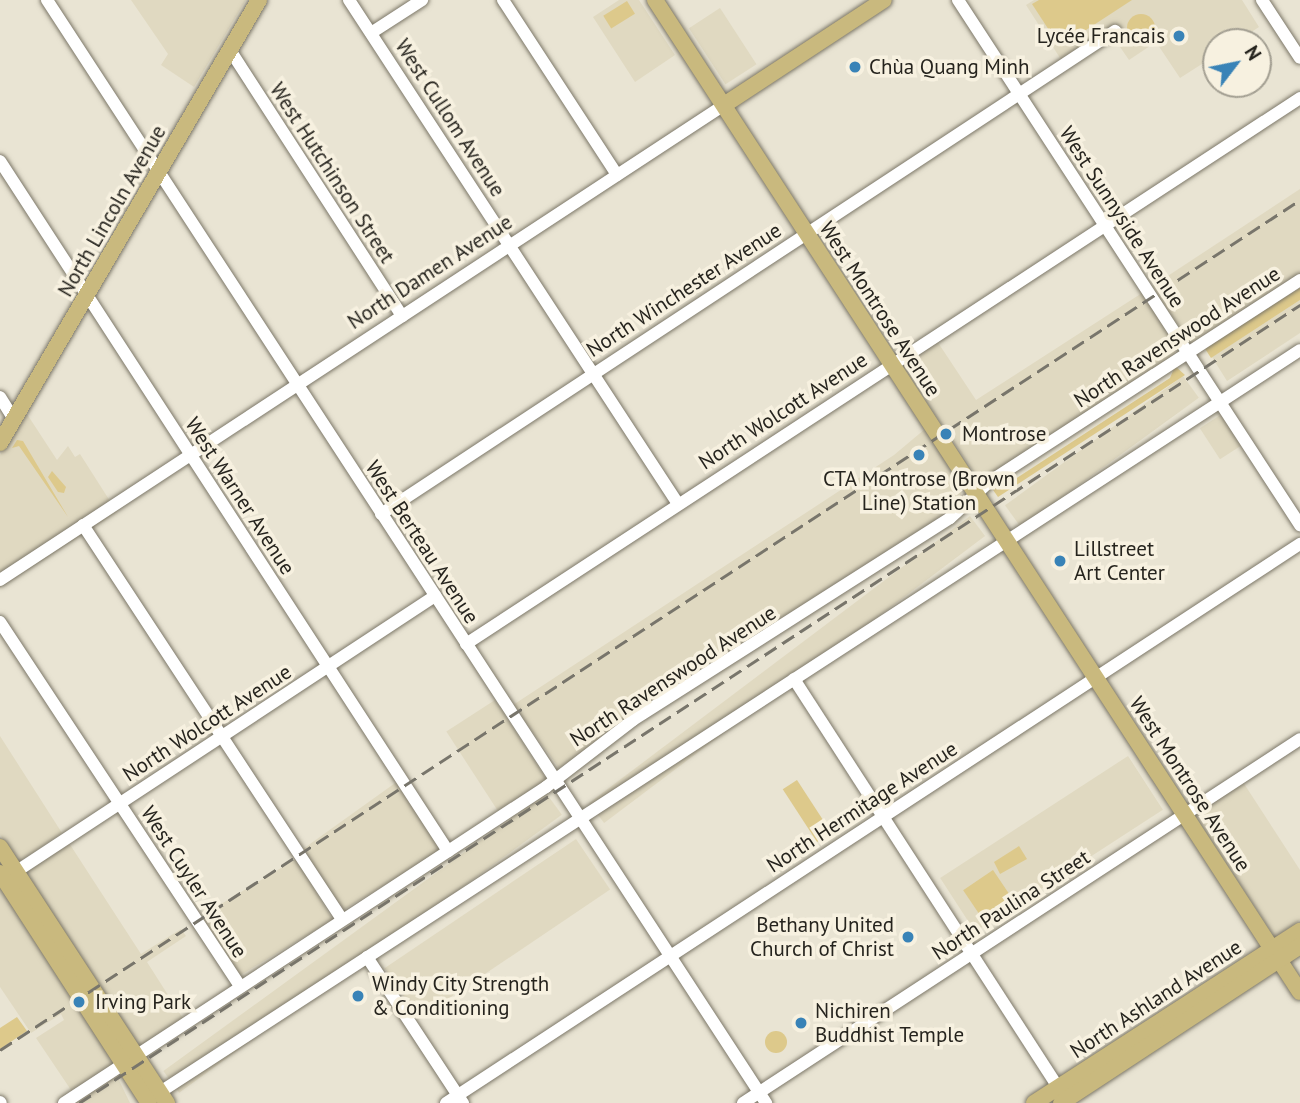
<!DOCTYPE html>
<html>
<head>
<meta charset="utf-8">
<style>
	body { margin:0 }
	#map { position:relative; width:1300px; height:1103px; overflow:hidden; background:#e9e4d3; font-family:"PT Sans",sans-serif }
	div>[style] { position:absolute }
	.built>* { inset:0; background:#e0d9c1; transform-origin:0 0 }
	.green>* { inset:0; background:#ddc98b; transform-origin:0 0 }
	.round { border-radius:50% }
	.roads { filter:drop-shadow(0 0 2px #7c7768) drop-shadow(0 0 2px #7c7768) }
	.minor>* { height:12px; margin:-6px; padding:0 6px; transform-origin:6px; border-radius:6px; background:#fff }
	.major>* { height:16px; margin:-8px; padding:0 8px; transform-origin:8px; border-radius:8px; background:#c9b97e }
	.rail>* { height:2.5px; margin-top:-1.25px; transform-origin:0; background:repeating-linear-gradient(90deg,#78756b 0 14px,transparent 0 21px) }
	.dots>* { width:19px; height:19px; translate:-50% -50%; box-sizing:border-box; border:4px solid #f7f1e0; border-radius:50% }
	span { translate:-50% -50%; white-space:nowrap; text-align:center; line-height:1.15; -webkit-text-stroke:7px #f7f1e0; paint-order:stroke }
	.poi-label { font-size:21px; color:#26241e }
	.right { translate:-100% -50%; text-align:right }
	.left { translate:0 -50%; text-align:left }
	.street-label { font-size:21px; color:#26241e }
	.north { position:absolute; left:1202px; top:28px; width:70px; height:70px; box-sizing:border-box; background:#f7f1e0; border:2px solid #a39f92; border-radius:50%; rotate:58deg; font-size:19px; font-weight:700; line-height:28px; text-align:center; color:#26241e }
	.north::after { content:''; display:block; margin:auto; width:24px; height:32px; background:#3983b7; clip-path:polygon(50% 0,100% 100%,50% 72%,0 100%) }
</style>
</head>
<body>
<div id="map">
	<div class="built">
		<i style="clip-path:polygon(131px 0,246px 0,194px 87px,161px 65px,168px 54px)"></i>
		<i style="clip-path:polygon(619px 0,639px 0,675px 55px,635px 82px,593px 17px)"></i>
		<i style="clip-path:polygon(1034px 0,1242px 0,1259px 27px,1236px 42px,1216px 42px,1216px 55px,1180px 78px,1156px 42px,1129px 60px,1109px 31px,1062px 61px,1026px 5px)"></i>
		<i style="left:720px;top:8px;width:67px;height:37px;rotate:57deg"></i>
		<i style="clip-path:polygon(1300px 189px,1300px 274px,1191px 343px,1151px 287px)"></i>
		<i style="clip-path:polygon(1142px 293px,1177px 346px,1174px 356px,980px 481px,901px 364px,937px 341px,976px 400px)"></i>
		<i style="clip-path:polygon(1300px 300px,1300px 333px,1227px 381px,1212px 357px)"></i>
		<i style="left:1183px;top:376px;width:27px;height:220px;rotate:54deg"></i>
		<i style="clip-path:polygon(25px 411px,57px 460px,68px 446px,75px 457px,80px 454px,117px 512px,0 588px,0 455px)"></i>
		<i style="left:1225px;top:412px;width:37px;height:30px;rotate:57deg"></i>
		<i style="clip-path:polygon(925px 429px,962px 487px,960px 506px,559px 768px,513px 705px,894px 455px)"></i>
		<i style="left:970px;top:516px;width:25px;height:477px;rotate:53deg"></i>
		<i style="left:495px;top:700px;width:95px;height:58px;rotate:57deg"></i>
		<i style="clip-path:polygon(0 736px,62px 833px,19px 862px,0 835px)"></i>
		<i style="left:1128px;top:756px;width:64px;height:224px;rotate:57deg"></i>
		<i style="clip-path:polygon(1241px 779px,1300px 870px,1300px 920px,1275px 937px,1192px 811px)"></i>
		<i style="clip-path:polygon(398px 781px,441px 848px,439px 852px,343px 910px,303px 849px)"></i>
		<i style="left:546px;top:793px;width:27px;height:473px;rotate:54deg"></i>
		<i style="left:576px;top:839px;width:61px;height:231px;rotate:56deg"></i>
		<i style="clip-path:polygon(69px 843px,141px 954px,181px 929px,186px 936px,147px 962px,184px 1020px,140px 1048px,25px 872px)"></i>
		<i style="left:296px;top:859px;width:71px;height:112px;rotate:59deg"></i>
		<i style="clip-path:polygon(0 887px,115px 1064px,73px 1093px,36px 1038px,64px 1020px,61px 1014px,31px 1033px,0 987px)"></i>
		<i style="clip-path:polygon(116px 1074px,130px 1103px,72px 1103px)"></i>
	</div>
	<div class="green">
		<i style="clip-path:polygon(1039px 0,1132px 0,1060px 47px,1032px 4px)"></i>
		<i style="left:627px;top:1px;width:15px;height:28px;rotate:58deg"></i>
		<i class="round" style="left:1127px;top:14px;width:28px;height:28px"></i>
		<i style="clip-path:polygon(1300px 288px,1300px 300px,1211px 358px,1204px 347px)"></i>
		<i style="clip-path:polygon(1175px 366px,1185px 375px,998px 497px,991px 487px,999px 482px,1000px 489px,1170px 378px)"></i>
		<i style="clip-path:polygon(17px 440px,23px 441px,68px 517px,19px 446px,12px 448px)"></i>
		<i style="clip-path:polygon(52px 471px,66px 487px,64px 493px,58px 492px,48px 477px)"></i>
		<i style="left:797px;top:780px;width:63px;height:17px;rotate:57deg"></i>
		<i style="clip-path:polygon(1019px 846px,1027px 859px,1000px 874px,994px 862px)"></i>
		<i style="left:993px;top:870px;width:32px;height:36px;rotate:56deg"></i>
		<i style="clip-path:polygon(17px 1017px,27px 1031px,0 1049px,0 1028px)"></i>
		<i class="round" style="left:765px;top:1031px;width:22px;height:22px"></i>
	</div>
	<div class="roads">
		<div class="minor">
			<i style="left:47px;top:0;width:1317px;rotate:56.9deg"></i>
			<i style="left:349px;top:0;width:602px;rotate:56.86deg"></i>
			<i style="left:503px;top:0;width:209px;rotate:56.9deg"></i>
			<i style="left:958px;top:0;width:627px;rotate:56.92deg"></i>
			<i style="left:1262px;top:0;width:69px;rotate:56.8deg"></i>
			<i style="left:371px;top:33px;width:61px;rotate:-32.9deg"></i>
			<i style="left:230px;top:50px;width:317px;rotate:57.1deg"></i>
			<i style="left:0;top:161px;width:823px;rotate:57.01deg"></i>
			<i style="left:0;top:397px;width:26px;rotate:58deg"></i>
			<i style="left:381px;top:514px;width:879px;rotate:-33.35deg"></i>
			<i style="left:83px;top:525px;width:472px;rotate:56.7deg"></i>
			<i style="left:0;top:580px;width:866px;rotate:-33.27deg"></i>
			<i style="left:0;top:622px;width:437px;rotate:56.6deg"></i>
			<i style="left:466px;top:644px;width:997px;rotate:-33.21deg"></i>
			<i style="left:794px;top:679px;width:493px;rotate:57.1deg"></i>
			<i style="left:11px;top:875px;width:508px;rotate:-33.35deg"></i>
			<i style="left:367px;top:957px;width:175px;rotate:56.7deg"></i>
			<i style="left:154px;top:1096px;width:1367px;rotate:-33.06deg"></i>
			<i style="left:0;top:1102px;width:1px;rotate:45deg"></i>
			<i style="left:64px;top:1103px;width:576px;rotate:-33.25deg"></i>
			<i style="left:546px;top:787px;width:110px;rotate:-37.6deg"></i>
			<i style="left:633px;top:720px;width:376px;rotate:-32.5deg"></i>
			<i style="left:950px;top:518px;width:53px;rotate:-42.7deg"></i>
			<i style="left:989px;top:482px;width:371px;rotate:-33deg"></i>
			<i style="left:446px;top:1103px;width:1021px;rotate:-33.21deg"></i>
			<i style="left:743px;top:1103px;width:665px;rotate:-33.16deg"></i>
		</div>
		<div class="major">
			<i style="left:655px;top:0;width:1183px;rotate:56.97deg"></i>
			<i style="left:724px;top:105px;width:191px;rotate:-33.3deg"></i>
			<i style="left:0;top:443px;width:513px;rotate:-59.69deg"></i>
			<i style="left:0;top:847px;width:306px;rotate:56.9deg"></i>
			<i style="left:0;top:873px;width:274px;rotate:57.1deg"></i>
			<i style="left:1034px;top:1103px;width:317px;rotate:-32.9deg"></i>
			<i style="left:1061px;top:1103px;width:286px;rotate:-33.3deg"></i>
		</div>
	</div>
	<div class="rail">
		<i style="left:0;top:1050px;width:1553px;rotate:-33.18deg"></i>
		<i style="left:79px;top:1103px;width:1459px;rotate:-33.17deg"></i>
	</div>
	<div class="dots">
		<i style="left:1179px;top:36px;background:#3983b7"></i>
		<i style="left:855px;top:67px;background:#3983b7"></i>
		<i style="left:946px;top:434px;background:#3983b7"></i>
		<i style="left:919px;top:455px;background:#3983b7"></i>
		<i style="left:1060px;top:561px;background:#3983b7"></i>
		<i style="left:908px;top:937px;background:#3983b7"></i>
		<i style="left:358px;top:996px;background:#3983b7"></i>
		<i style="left:79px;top:1002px;background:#3983b7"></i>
		<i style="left:801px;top:1023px;background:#3983b7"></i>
	</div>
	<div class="poi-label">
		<span class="right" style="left:1165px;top:36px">Lycée Francais</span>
		<span class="left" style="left:869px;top:67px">Chùa Quang Minh</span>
		<span class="left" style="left:962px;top:434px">Montrose</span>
		<span style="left:919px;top:491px">CTA Montrose (Brown<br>Line) Station</span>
		<span class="left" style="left:1074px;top:561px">Lillstreet<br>Art Center</span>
		<span class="right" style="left:894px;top:937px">Bethany United<br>Church of Christ</span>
		<span class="left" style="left:372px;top:996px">Windy City Strength<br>&amp; Conditioning</span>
		<span class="left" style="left:95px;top:1002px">Irving Park</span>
		<span class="left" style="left:815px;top:1023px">Nichiren<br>Buddhist Temple</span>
	</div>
	<div class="street-label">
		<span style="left:450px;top:118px;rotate:57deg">West Cullom Avenue</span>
		<span style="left:332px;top:173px;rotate:57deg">West Hutchinson Street</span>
		<span style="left:112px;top:211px;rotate:-60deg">North Lincoln Avenue</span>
		<span style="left:1122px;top:217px;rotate:57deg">West Sunnyside Avenue</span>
		<span style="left:430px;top:272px;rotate:-33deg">North Damen Avenue</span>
		<span style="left:684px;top:290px;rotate:-33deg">North Winchester Avenue</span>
		<span style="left:880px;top:309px;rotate:57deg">West Montrose Avenue</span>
		<span style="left:1177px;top:337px;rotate:-33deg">North Ravenswood Avenue</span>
		<span style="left:783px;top:411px;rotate:-33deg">North Wolcott Avenue</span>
		<span style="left:240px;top:496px;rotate:57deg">West Warner Avenue</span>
		<span style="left:422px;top:542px;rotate:57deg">West Berteau Avenue</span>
		<span style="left:673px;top:676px;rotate:-33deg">North Ravenswood Avenue</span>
		<span style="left:207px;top:723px;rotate:-33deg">North Wolcott Avenue</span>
		<span style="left:1190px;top:784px;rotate:57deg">West Montrose Avenue</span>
		<span style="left:862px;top:807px;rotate:-33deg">North Hermitage Avenue</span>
		<span style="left:194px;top:882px;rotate:57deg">West Cuyler Avenue</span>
		<span style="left:1011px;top:905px;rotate:-33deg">North Paulina Street</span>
		<span style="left:1156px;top:999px;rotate:-33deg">North Ashland Avenue</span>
	</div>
	<div class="north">N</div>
</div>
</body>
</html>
